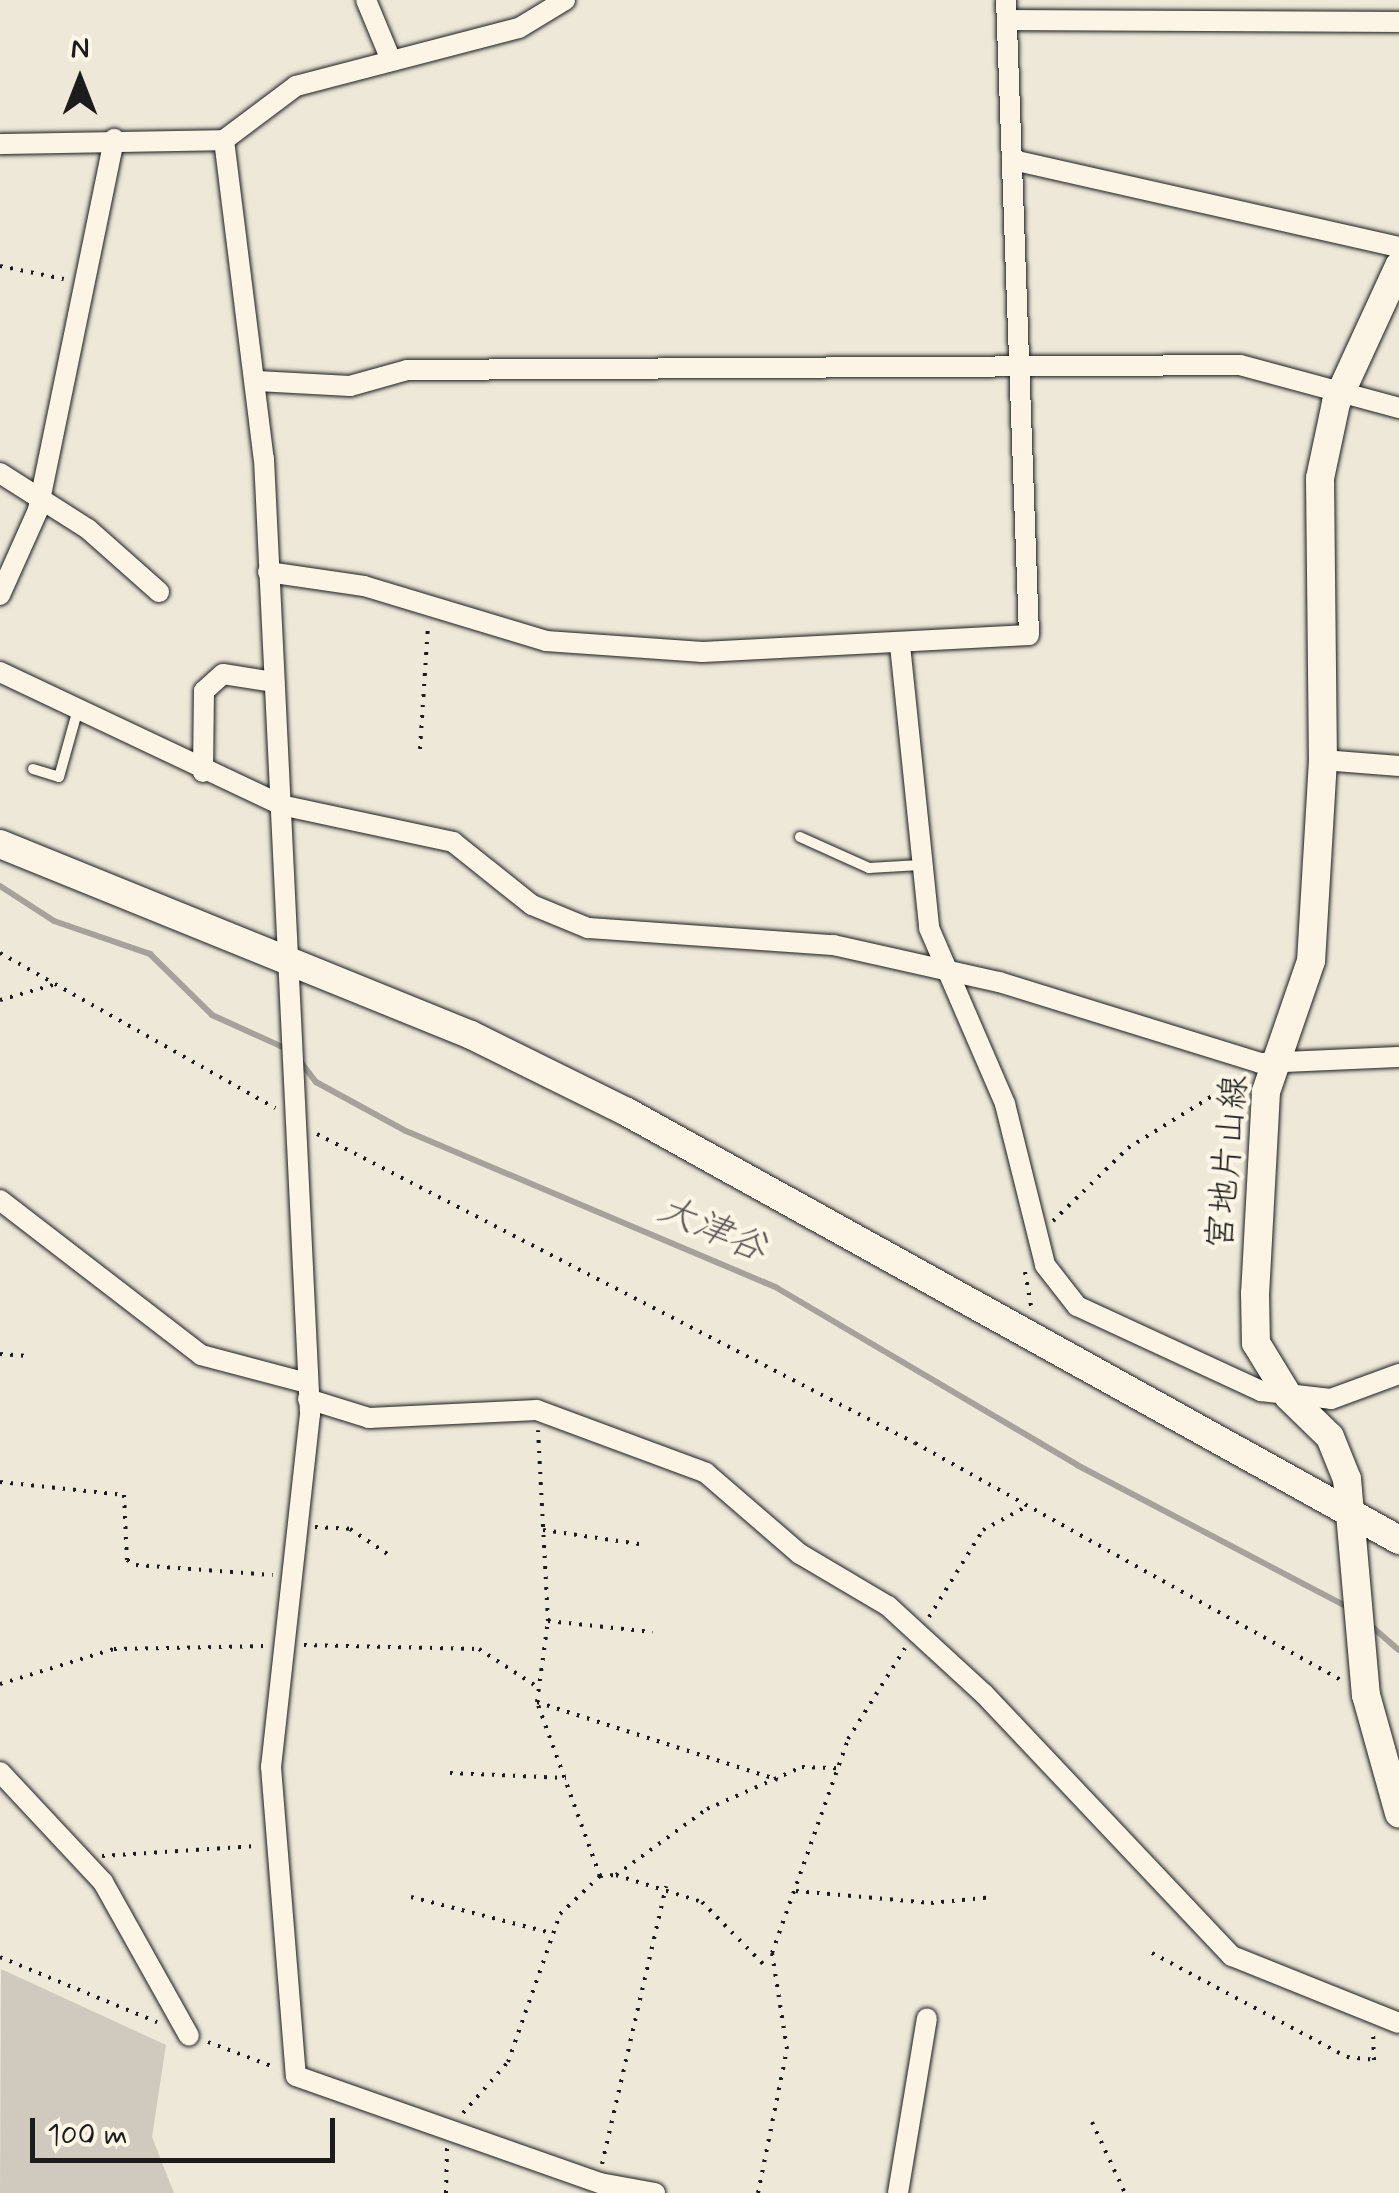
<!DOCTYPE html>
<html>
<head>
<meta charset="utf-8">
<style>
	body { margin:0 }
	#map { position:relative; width:1399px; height:2193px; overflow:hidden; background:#eee8d9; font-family:Mynerve,"Klee One",sans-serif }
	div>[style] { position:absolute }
	.green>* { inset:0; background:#cfcabd }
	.stream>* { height:6px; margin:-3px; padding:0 3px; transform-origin:3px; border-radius:3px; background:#a7a299 }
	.path>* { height:4px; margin-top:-2px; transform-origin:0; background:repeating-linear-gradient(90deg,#1c1c1c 0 2.5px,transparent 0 10.5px) }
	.roads { filter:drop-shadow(0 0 2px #1c1c1c) drop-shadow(0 0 2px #1c1c1c) }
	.lane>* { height:10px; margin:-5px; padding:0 5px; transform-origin:5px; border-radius:5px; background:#fcf5e5 }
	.street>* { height:20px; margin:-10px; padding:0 10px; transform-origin:10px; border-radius:10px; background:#fcf5e5 }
	.secondary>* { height:28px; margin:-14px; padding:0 14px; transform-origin:14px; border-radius:14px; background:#fcf5e5 }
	span { translate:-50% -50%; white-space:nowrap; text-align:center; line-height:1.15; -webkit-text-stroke:9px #fcf5e5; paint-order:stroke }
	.street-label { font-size:35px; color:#1c1c1c }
	.water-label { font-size:38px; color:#5b5854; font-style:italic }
	.north { position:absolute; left:30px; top:30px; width:100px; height:100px; -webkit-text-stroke:8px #fcf5e5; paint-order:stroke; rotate:0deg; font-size:28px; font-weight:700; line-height:40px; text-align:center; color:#1c1c1c }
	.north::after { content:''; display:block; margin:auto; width:35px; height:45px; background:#1c1c1c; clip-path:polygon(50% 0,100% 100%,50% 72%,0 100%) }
	.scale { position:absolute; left:30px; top:2118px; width:305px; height:45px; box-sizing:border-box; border:5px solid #1c1c1c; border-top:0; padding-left:12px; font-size:30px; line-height:35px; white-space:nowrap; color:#1c1c1c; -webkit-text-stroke:8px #fcf5e5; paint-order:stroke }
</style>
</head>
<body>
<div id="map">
	<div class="green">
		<i style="clip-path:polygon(1px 1969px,166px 2045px,152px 2137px,174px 2193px,0 2193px)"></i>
	</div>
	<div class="stream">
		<i style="left:0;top:886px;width:64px;rotate:32.9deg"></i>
		<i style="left:54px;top:921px;width:102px;rotate:19deg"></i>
		<i style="left:150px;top:954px;width:87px;rotate:44.5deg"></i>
		<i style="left:212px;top:1015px;width:82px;rotate:24.4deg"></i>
		<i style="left:297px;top:1057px;width:31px;rotate:53deg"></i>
		<i style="left:316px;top:1082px;width:102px;rotate:28.6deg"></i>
		<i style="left:406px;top:1131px;width:403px;rotate:22.9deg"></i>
		<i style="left:777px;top:1288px;width:348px;rotate:30.5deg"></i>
		<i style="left:1077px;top:1465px;width:307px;rotate:27.7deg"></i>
		<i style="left:1370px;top:1625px;width:38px;rotate:41deg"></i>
	</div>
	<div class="path">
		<i style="left:0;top:266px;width:65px;rotate:11.5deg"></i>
		<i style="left:420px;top:749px;width:125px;rotate:-86.3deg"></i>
		<i style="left:0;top:953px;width:316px;rotate:29.4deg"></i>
		<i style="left:0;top:1000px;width:58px;rotate:-15.9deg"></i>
		<i style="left:317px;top:1134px;width:673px;rotate:27.33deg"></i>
		<i style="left:915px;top:1443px;width:487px;rotate:29.1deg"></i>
		<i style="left:1053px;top:1221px;width:105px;rotate:-44.2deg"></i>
		<i style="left:1128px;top:1148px;width:135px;rotate:-31.7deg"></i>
		<i style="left:1025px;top:1272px;width:36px;rotate:80deg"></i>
		<i style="left:0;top:1354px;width:28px;rotate:4deg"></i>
		<i style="left:0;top:1482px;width:125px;rotate:6deg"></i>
		<i style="left:124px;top:1495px;width:65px;rotate:87.4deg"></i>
		<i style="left:127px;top:1560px;width:10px;rotate:29deg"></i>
		<i style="left:136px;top:1565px;width:137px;rotate:4.2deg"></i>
		<i style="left:315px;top:1527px;width:35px;rotate:3deg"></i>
		<i style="left:350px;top:1529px;width:50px;rotate:33.7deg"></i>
		<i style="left:543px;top:1530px;width:104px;rotate:8.3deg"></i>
		<i style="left:929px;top:1617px;width:102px;rotate:-58.2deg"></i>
		<i style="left:983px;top:1530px;width:52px;rotate:-28.5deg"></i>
		<i style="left:548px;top:1621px;width:105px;rotate:6deg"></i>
		<i style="left:304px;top:1645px;width:175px;rotate:1.3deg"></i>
		<i style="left:479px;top:1649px;width:68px;rotate:33deg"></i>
		<i style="left:0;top:1684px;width:119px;rotate:-17.1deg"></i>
		<i style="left:114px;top:1649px;width:150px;rotate:-1.1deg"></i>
		<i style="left:537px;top:1702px;width:253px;rotate:17.9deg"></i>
		<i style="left:450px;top:1773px;width:116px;rotate:2.5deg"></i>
		<i style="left:102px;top:1856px;width:155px;rotate:-3.7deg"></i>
		<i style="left:616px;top:1875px;width:90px;rotate:17.4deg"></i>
		<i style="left:702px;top:1902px;width:94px;rotate:45.4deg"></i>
		<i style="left:600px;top:1876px;width:16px;rotate:-4deg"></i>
		<i style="left:616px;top:1875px;width:112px;rotate:-36deg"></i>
		<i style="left:707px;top:1809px;width:104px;rotate:-23.9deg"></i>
		<i style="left:802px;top:1767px;width:36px;rotate:2deg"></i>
		<i style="left:796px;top:1891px;width:136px;rotate:5.1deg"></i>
		<i style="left:931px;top:1903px;width:63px;rotate:-5.4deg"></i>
		<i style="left:411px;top:1897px;width:145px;rotate:14.4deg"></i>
		<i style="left:1152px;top:1953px;width:221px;rotate:28.1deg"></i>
		<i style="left:1347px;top:2057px;width:27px;rotate:6deg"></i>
		<i style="left:1374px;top:2060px;width:26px;rotate:-92deg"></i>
		<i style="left:0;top:1957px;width:170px;rotate:22.5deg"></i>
		<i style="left:208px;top:2042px;width:71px;rotate:20.7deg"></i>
		<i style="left:463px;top:2113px;width:68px;rotate:-48.6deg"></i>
		<i style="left:508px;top:2062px;width:157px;rotate:-70.6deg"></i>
		<i style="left:560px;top:1914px;width:55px;rotate:-43.5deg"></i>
		<i style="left:600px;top:1876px;width:185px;rotate:-109.9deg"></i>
		<i style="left:537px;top:1702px;width:82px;rotate:-82.3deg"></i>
		<i style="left:548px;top:1621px;width:191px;rotate:-93deg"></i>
		<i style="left:1092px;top:2122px;width:78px;rotate:65.1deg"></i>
		<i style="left:602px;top:2164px;width:285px;rotate:-77deg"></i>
		<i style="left:446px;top:2193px;width:45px;rotate:-88.7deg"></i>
		<i style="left:758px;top:2193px;width:147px;rotate:-78.6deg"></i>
		<i style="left:787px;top:2049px;width:97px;rotate:-98.9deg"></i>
		<i style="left:772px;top:1953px;width:227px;rotate:-70.4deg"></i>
		<i style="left:848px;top:1739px;width:107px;rotate:-57.9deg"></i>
	</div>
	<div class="roads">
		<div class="lane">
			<i style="left:33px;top:769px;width:27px;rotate:17deg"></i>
			<i style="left:59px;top:777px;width:71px;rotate:-74.4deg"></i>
			<i style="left:800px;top:837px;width:76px;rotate:24.2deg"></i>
			<i style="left:869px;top:868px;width:51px;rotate:-3.4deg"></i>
		</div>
		<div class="street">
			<i style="left:366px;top:0;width:65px;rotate:67.4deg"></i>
			<i style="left:1011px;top:20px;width:388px;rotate:0.3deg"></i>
			<i style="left:224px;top:140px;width:321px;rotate:82.9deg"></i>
			<i style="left:264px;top:459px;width:956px;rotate:87.24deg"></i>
			<i style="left:310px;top:1414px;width:355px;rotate:96.3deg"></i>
			<i style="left:271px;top:1767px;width:310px;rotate:85.4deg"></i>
			<i style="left:296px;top:2076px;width:322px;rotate:19.4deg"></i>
			<i style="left:600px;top:2183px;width:56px;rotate:10.3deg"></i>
			<i style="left:0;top:144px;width:224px;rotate:-1deg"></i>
			<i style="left:224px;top:140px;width:90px;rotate:-36.9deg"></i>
			<i style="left:296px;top:86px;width:230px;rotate:-14.6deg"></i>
			<i style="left:519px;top:28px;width:54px;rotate:-31.3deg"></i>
			<i style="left:1017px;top:161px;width:392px;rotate:12.7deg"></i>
			<i style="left:257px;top:381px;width:93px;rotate:3.1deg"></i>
			<i style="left:350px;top:386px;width:59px;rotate:-15.7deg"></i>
			<i style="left:407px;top:370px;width:833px;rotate:-0.34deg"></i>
			<i style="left:1240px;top:365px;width:165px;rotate:15.1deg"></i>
			<i style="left:0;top:473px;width:104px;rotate:32.5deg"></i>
			<i style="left:88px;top:529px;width:95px;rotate:41.6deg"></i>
			<i style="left:268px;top:572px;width:97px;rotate:8.3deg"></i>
			<i style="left:364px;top:586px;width:190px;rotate:16.8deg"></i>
			<i style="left:546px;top:641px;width:157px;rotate:4deg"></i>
			<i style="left:703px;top:652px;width:326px;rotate:-3deg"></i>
			<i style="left:1029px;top:635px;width:635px;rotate:-92.07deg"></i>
			<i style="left:0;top:595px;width:93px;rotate:-65.9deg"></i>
			<i style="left:38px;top:510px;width:379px;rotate:-78.4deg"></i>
			<i style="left:900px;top:645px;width:284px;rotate:84.1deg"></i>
			<i style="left:929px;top:928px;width:192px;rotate:66.6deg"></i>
			<i style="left:1005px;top:1104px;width:166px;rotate:76deg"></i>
			<i style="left:1045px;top:1265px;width:52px;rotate:52deg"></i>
			<i style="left:1077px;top:1306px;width:203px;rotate:24.8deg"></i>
			<i style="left:1261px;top:1391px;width:70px;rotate:6.5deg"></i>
			<i style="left:1331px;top:1399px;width:72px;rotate:-20.2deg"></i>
			<i style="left:0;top:672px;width:311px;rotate:25.3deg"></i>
			<i style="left:281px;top:805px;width:176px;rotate:12.1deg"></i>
			<i style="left:453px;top:842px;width:101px;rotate:38.6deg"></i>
			<i style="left:532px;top:905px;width:61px;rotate:22.3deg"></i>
			<i style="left:588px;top:928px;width:246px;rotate:4deg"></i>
			<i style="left:833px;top:945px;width:170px;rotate:12.6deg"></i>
			<i style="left:999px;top:982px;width:273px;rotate:17.2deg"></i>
			<i style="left:1260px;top:1063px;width:139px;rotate:-2.5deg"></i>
			<i style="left:1323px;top:760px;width:76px;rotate:4.5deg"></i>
			<i style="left:203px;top:772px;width:81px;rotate:-89.3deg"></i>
			<i style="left:204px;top:691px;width:25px;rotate:-42deg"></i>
			<i style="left:223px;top:674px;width:52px;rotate:8.9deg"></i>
			<i style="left:0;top:1200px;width:254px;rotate:37.6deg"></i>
			<i style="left:201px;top:1355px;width:110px;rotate:14.8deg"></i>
			<i style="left:308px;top:1399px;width:64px;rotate:17.3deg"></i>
			<i style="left:369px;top:1418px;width:168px;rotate:-2.7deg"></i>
			<i style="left:537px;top:1410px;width:180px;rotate:20.4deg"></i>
			<i style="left:706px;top:1473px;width:124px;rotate:40.8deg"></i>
			<i style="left:800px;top:1554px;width:102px;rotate:30.6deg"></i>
			<i style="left:888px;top:1606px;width:130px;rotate:42.5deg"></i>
			<i style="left:984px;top:1694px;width:361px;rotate:46.6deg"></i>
			<i style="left:1232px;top:1956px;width:180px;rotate:21.9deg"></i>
			<i style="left:0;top:1772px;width:151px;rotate:46.9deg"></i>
			<i style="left:103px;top:1882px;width:176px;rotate:60.8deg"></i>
			<i style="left:898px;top:2193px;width:177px;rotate:-80.6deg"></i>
		</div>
		<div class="secondary">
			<i style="left:1399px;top:266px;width:151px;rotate:114.7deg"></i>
			<i style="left:1336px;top:403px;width:77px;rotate:102deg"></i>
			<i style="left:1320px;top:478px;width:282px;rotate:89.4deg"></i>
			<i style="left:1323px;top:760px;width:201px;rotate:93.4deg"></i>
			<i style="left:1311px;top:961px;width:139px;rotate:109deg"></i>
			<i style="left:1266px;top:1092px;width:201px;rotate:93.1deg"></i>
			<i style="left:1255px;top:1293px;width:50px;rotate:88.9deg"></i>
			<i style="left:1256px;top:1343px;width:63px;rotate:58.6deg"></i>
			<i style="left:1289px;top:1397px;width:57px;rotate:44.3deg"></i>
			<i style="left:1330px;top:1437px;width:45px;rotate:68deg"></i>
			<i style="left:1347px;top:1479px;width:217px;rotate:85deg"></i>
			<i style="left:1366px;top:1695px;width:123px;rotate:74.4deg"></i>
			<i style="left:0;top:844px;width:508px;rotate:22.07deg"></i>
			<i style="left:471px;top:1035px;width:174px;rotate:26.3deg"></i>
			<i style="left:627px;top:1112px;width:883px;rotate:29deg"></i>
		</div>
	</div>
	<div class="street-label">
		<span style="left:1228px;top:1162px;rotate:-85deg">宮地片山線</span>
	</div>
	<div class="water-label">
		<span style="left:712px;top:1230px;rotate:23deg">大津谷</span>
	</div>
	<div class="north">N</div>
	<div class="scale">100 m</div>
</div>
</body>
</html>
